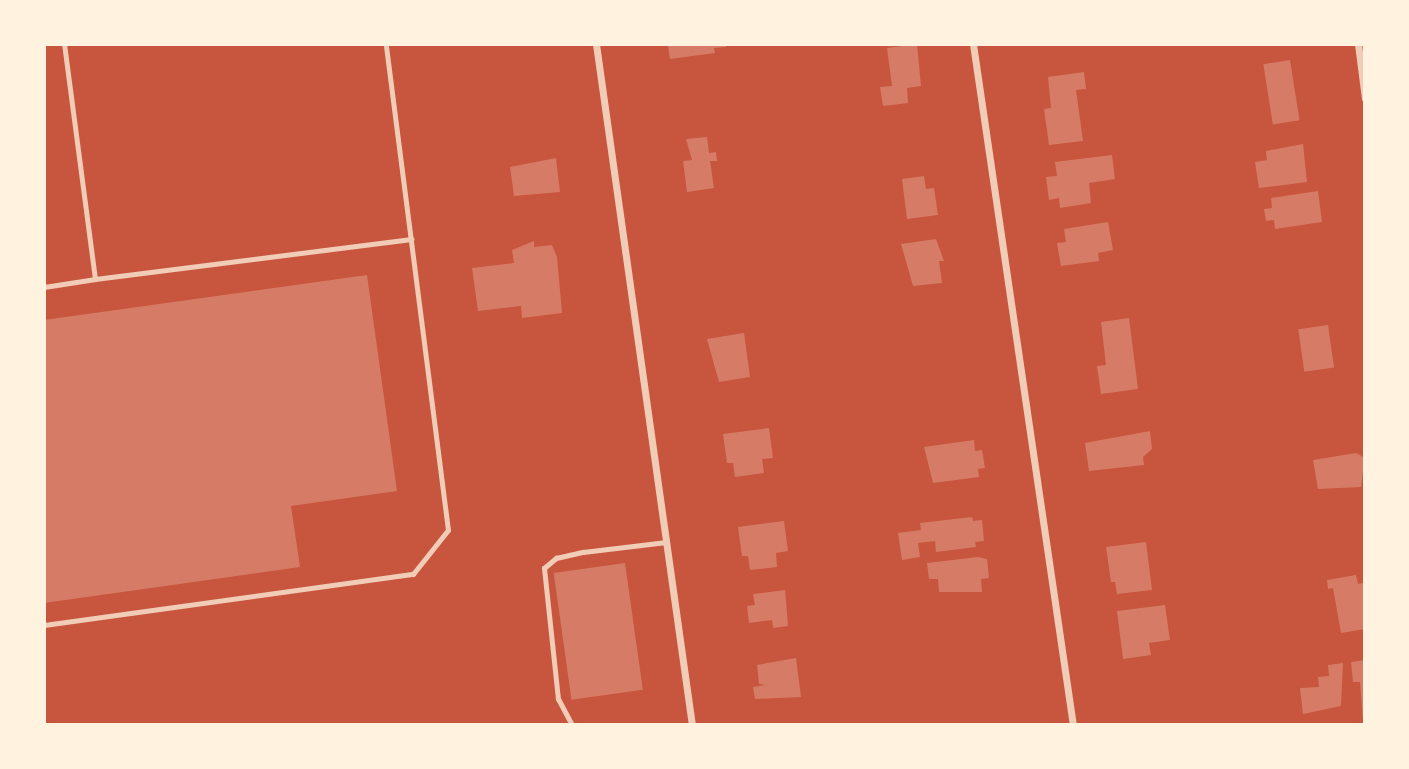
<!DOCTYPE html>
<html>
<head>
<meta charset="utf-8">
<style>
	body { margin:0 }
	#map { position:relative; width:1409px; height:769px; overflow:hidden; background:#c8553d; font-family:Karla,sans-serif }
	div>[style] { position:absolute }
	.building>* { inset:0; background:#d67c66; transform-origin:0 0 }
	.service>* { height:5px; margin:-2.5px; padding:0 2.5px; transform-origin:2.5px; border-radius:2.5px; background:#f1ccb7 }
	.minor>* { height:7px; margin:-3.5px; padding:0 3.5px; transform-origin:3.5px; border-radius:3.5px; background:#f1ccb7 }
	span { translate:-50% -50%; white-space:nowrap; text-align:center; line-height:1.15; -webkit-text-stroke:6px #fff3e0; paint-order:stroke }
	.frame { position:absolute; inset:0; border:46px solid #fff3e0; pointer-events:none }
</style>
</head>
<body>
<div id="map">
	<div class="building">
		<i style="clip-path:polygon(661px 44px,726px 44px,726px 47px,714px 48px,715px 53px,670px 59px,668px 46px)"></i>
		<i style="clip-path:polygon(917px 44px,921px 86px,907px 88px,908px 103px,883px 106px,880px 87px,892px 86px,887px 48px)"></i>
		<i style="left:1290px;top:60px;width:61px;height:27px;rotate:81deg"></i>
		<i style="clip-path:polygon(1084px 72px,1086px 89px,1076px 90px,1083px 141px,1049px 145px,1044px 109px,1051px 108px,1048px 77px)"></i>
		<i style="clip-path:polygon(707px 137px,709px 153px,716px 152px,717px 161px,710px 161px,714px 188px,687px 192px,683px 161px,692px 160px,686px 139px)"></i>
		<i style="clip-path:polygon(1303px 144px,1307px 182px,1259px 188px,1255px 162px,1267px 160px,1266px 151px)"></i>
		<i style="clip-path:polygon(1112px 155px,1115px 179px,1089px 183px,1091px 203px,1060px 208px,1059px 198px,1049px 200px,1046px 177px,1057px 176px,1055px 162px)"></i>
		<i style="clip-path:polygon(556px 158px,560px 192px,514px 196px,510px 167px)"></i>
		<i style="clip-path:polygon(924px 176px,926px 189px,934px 188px,938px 215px,907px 219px,902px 179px)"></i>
		<i style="clip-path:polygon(1318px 191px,1322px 222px,1275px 229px,1274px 220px,1266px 221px,1264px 209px,1272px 208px,1271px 198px)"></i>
		<i style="clip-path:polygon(1108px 222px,1113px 250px,1098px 253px,1099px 261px,1061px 266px,1057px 243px,1066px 242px,1064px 229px)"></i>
		<i style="clip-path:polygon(936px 239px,944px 261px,939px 261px,942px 283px,913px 286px,901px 244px)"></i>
		<i style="clip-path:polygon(534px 241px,534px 247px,552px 245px,557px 257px,562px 313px,522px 318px,521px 306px,478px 311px,472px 268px,514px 263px,512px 250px)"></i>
		<i style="clip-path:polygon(367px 275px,397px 491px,291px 506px,300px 567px,44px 603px,44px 320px)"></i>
		<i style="clip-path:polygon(1129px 318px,1138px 389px,1101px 394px,1097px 366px,1106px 365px,1101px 322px)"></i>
		<i style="left:1328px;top:325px;width:43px;height:30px;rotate:82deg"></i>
		<i style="clip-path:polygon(744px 333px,750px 377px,719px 382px,707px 339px)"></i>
		<i style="clip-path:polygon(769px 428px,773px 458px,762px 459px,764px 473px,735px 477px,733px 463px,727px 463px,723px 434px)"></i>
		<i style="clip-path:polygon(1150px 431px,1152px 449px,1143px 457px,1144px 465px,1089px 471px,1085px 443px)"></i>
		<i style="clip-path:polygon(974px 440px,975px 451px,982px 450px,985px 468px,978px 469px,979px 477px,933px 483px,924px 447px)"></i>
		<i style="clip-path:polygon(1356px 453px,1365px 458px,1361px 487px,1318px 489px,1313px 460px)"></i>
		<i style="clip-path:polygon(972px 517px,973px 521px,982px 520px,984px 541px,975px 542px,976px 547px,936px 552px,935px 541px,918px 543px,920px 557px,902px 560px,898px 533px,921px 530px,920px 523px)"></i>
		<i style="clip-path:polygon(784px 521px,788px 551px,776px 553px,777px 567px,750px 570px,748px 556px,742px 556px,738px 527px)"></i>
		<i style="clip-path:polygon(1146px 542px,1152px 590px,1117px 594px,1115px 582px,1111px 582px,1106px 547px)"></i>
		<i style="clip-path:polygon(978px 557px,987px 559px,989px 578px,981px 579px,982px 592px,939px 592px,938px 579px,929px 579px,927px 563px)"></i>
		<i style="left:625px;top:563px;width:128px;height:72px;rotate:82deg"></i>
		<i style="clip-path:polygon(1356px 575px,1358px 584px,1363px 583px,1365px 629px,1341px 633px,1333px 588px,1328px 589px,1327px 580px)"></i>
		<i style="clip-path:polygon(785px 590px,788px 626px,773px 628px,772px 620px,749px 623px,747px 606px,755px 605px,753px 594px)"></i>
		<i style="clip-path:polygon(1165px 605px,1170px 640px,1149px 643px,1151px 655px,1123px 659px,1117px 611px)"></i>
		<i style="clip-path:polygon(796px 658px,801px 697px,755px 699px,753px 687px,766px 685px,759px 684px,757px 665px)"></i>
		<i style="clip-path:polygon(1365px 660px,1365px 722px,1363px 722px,1360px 682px,1353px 682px,1351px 662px)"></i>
		<i style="clip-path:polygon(1343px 663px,1341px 706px,1303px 714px,1300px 688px,1319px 687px,1318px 677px,1329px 676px,1328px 665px)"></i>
	</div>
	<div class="service">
		<i style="left:95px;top:279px;width:319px;rotate:-7.2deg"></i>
		<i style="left:44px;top:287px;width:52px;rotate:-8.9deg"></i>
		<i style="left:95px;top:279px;width:237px;rotate:-97.5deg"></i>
		<i style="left:44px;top:625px;width:373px;rotate:-7.9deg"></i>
		<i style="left:413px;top:574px;width:56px;rotate:-51.5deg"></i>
		<i style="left:448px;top:530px;width:490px;rotate:-97.3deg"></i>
		<i style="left:572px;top:725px;width:30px;rotate:-118deg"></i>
		<i style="left:558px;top:699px;width:132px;rotate:-96.1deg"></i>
		<i style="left:544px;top:568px;width:16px;rotate:-40deg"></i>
		<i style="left:556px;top:558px;width:28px;rotate:-13deg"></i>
		<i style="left:583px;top:552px;width:84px;rotate:-6.9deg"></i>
	</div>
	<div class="minor">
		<i style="left:596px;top:44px;width:688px;rotate:81.98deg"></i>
		<i style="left:973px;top:44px;width:688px;rotate:81.65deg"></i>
		<i style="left:1358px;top:44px;width:55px;rotate:82.7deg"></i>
	</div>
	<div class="frame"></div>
</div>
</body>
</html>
